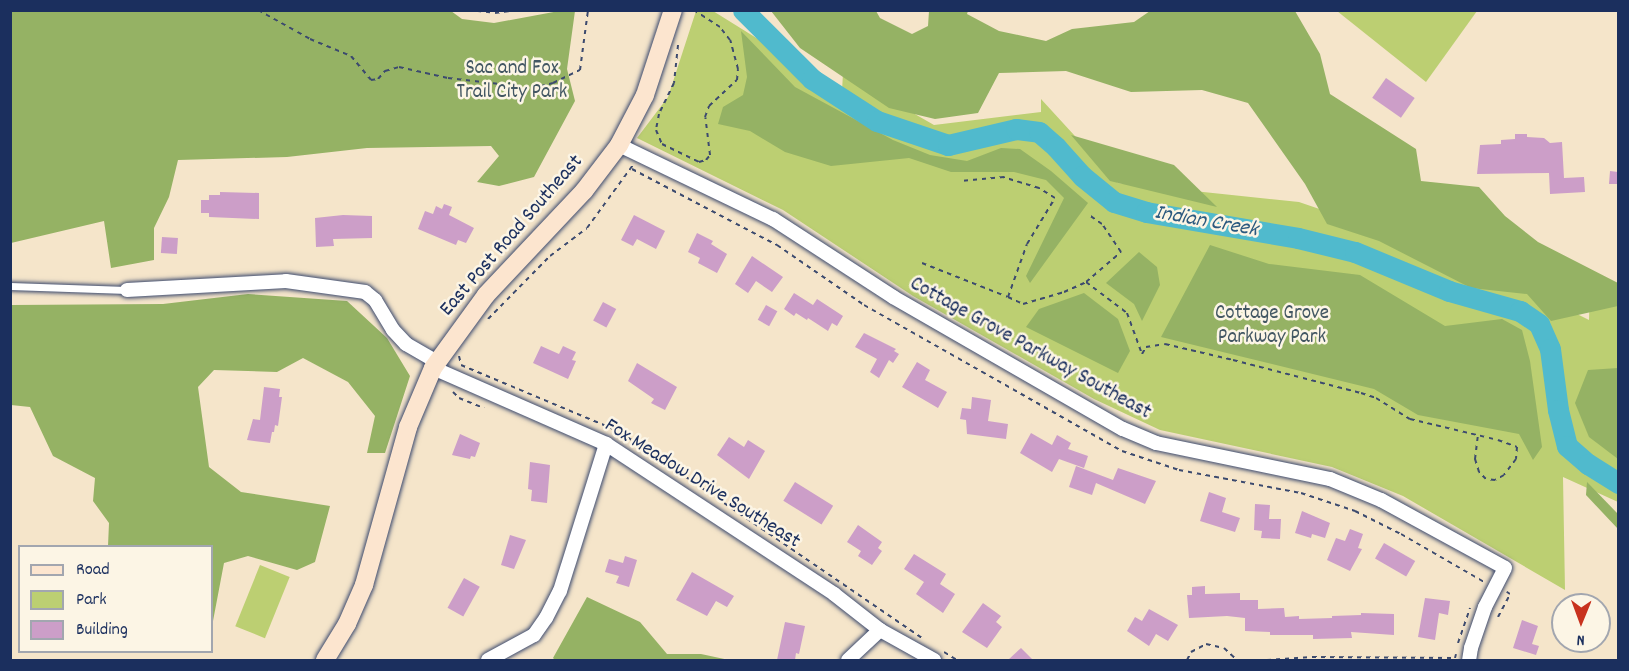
<!DOCTYPE html>
<html>
<head>
<meta charset="utf-8">
<style>
	body { margin:0 }
	#map { position:relative; width:1629px; height:671px; overflow:hidden; background:#f5e5ca; font-family:Dekko,sans-serif }
	div>[style] { position:absolute }
	.green>* { inset:0; background:#bccf72; transform-origin:0 0 }
	.forest>* { inset:0; background:#95b264 }
	.river>* { height:21px; margin:-10.5px; padding:0 10.5px; transform-origin:10.5px; border-radius:10.5px; background:#50bacd }
	.building>* { inset:0; background:#cc9ec8; transform-origin:0 0 }
	.path>* { height:2px; margin-top:-1px; transform-origin:0; background:repeating-linear-gradient(90deg,#3c4a6e 0 4.5px,transparent 0 9px) }
	.roads { filter:drop-shadow(0 0 2px #3c4a6e) drop-shadow(0 0 2px #3c4a6e) }
	.lane>* { height:7px; margin:-3.5px; padding:0 3.5px; transform-origin:3.5px; border-radius:3.5px; background:#fff }
	.street>* { height:14px; margin:-7px; padding:0 7px; transform-origin:7px; border-radius:7px; background:#fff }
	.secondary>* { height:18px; margin:-9px; padding:0 9px; transform-origin:9px; border-radius:9px; background:#fce5cf }
	span { translate:-50% -50%; white-space:nowrap; text-align:center; line-height:1.15; -webkit-text-stroke:5px #fcf5e5; paint-order:stroke }
	.park-label { font-size:21px; color:#435763 }
	.street-label { font-size:21px; color:#1b2f5e }
	.water-label { font-size:22px; color:#2b597f; font-style:italic }
	.frame { position:absolute; inset:0; border:12px solid #1b2f5e; pointer-events:none }
	.legend { position:absolute; left:18px; top:545px; width:195px; height:108px; box-sizing:border-box; background:#fcf5e5; border:2px solid #a2a6af; margin:0; padding:8px 10px; list-style:none; font-size:18px; color:#1b2f5e }
	.legend li { display:flex; align-items:center; gap:12px; height:30px }
	.legend b { width:30px; border:2px solid #a2a6af }
	.north { position:absolute; left:1551px; top:593px; width:60px; height:60px; box-sizing:border-box; background:#fcf5e5; border:2px solid #a2a6af; border-radius:50%; rotate:181deg; font-size:16px; font-weight:700; line-height:24px; text-align:center; color:#1b2f5e }
	.north::after { content:''; display:block; margin:auto; width:21px; height:27px; background:#c8321e; clip-path:polygon(50% 0,100% 100%,50% 72%,0 100%) }
</style>
</head>
<body>
<div id="map">
	<div class="green">
		<i style="clip-path:polygon(696px 11px,713px 11px,842px 91px,843px 73px,934px 125px,1041px 112px,1041px 99px,1118px 183px,1299px 202px,1471px 261px,1589px 320px,1590px 286px,1618px 286px,1618px 502px,1563px 477px,1565px 590px,1403px 496px,1332px 467px,1160px 430px,1094px 399px,913px 296px,783px 210px,637px 138px,668px 97px)"></i>
		<i style="clip-path:polygon(1337px 11px,1477px 11px,1426px 82px)"></i>
		<i style="left:260px;top:565px;width:32px;height:66px;rotate:22deg"></i>
	</div>
	<div class="forest">
		<i style="clip-path:polygon(451px 11px,462px 19px,494px 23px,559px 11px,575px 11px,567px 69px,575px 101px,534px 177px,499px 186px,477px 182px,499px 156px,491px 146px,367px 148px,287px 157px,178px 160px,169px 197px,154px 228px,154px 260px,111px 268px,104px 221px,11px 243px,11px 11px)"></i>
		<i style="clip-path:polygon(771px 11px,876px 11px,880px 18px,912px 34px,928px 26px,929px 11px,968px 11px,967px 14px,999px 31px,1046px 41px,1072px 29px,1134px 22px,1150px 11px,1295px 11px,1320px 54px,1330px 94px,1416px 149px,1421px 181px,1479px 187px,1505px 216px,1538px 242px,1618px 283px,1618px 306px,1551px 321px,1527px 294px,1471px 288px,1379px 241px,1327px 224px,1305px 184px,1248px 103px,1202px 90px,1131px 92px,1066px 71px,999px 73px,978px 113px,935px 119px,889px 108px,800px 48px)"></i>
		<i style="clip-path:polygon(741px 31px,795px 87px,893px 140px,930px 155px,967px 161px,1001px 148px,1020px 149px,1051px 171px,1088px 203px,1030px 283px,1026px 276px,1064px 198px,1046px 180px,1014px 172px,951px 172px,909px 158px,831px 166px,785px 152px,750px 131px,718px 124px,723px 107px,743px 95px,747px 77px)"></i>
		<i style="clip-path:polygon(1071px 135px,1174px 165px,1217px 207px,1110px 181px)"></i>
		<i style="clip-path:polygon(1210px 245px,1269px 264px,1360px 275px,1445px 326px,1502px 319px,1522px 330px,1530px 361px,1542px 447px,1533px 460px,1519px 434px,1418px 415px,1374px 389px,1161px 337px)"></i>
		<i style="clip-path:polygon(1139px 252px,1157px 267px,1160px 285px,1142px 321px,1134px 304px,1106px 283px)"></i>
		<i style="clip-path:polygon(1084px 293px,1118px 319px,1130px 351px,1118px 373px,1026px 327px,1039px 309px)"></i>
		<i style="clip-path:polygon(248px 294px,347px 301px,387px 338px,410px 376px,385px 453px,367px 453px,375px 416px,348px 382px,303px 358px,277px 372px,214px 370px,198px 387px,209px 467px,241px 492px,330px 506px,315px 562px,297px 570px,248px 556px,224px 563px,213px 621px,212px 546px,108px 546px,109px 523px,93px 501px,95px 478px,53px 456px,30px 407px,11px 405px,11px 305px,163px 304px)"></i>
		<i style="clip-path:polygon(1618px 368px,1618px 459px,1589px 437px,1575px 403px,1588px 370px)"></i>
		<i style="clip-path:polygon(1587px 482px,1618px 514px,1618px 529px,1586px 495px)"></i>
		<i style="clip-path:polygon(587px 597px,640px 622px,667px 654px,701px 654px,729px 660px,555px 660px,553px 658px)"></i>
	</div>
	<div class="river">
		<i style="left:743px;top:10px;width:98px;rotate:45deg"></i>
		<i style="left:812px;top:79px;width:77px;rotate:32.9deg"></i>
		<i style="left:877px;top:121px;width:75px;rotate:18.7deg"></i>
		<i style="left:948px;top:145px;width:70px;rotate:-13.2deg"></i>
		<i style="left:1016px;top:129px;width:23px;rotate:7deg"></i>
		<i style="left:1039px;top:132px;width:23px;rotate:41deg"></i>
		<i style="left:1056px;top:147px;width:39px;rotate:48deg"></i>
		<i style="left:1082px;top:176px;width:41px;rotate:39.1deg"></i>
		<i style="left:1114px;top:202px;width:34px;rotate:17deg"></i>
		<i style="left:1146px;top:212px;width:154px;rotate:9.7deg"></i>
		<i style="left:1298px;top:238px;width:59px;rotate:13.8deg"></i>
		<i style="left:1355px;top:252px;width:102px;rotate:22.5deg"></i>
		<i style="left:1449px;top:291px;width:74px;rotate:15.7deg"></i>
		<i style="left:1520px;top:311px;width:23px;rotate:34deg"></i>
		<i style="left:1539px;top:324px;width:27px;rotate:66deg"></i>
		<i style="left:1550px;top:349px;width:62px;rotate:82.5deg"></i>
		<i style="left:1558px;top:410px;width:37px;rotate:76deg"></i>
		<i style="left:1567px;top:446px;width:28px;rotate:41deg"></i>
		<i style="left:1588px;top:464px;width:36px;rotate:32deg"></i>
	</div>
	<div class="building">
		<i style="left:1386px;top:78px;width:35px;height:24px;rotate:35deg"></i>
		<i style="clip-path:polygon(1515px 134px,1527px 134px,1527px 137px,1544px 138px,1550px 143px,1562px 142px,1564px 178px,1584px 177px,1585px 192px,1550px 194px,1549px 173px,1477px 174px,1480px 145px,1501px 144px,1501px 140px,1515px 139px)"></i>
		<i style="clip-path:polygon(1610px 171px,1618px 172px,1618px 184px,1609px 184px)"></i>
		<i style="clip-path:polygon(220px 192px,259px 193px,259px 219px,209px 217px,209px 213px,201px 213px,201px 200px,209px 200px,209px 195px,220px 195px)"></i>
		<i style="clip-path:polygon(444px 204px,452px 207px,449px 215px,474px 228px,466px 243px,458px 240px,456px 245px,418px 229px,425px 211px,433px 214px,436px 206px,442px 209px)"></i>
		<i style="clip-path:polygon(343px 215px,372px 216px,372px 238px,333px 239px,334px 246px,316px 247px,315px 218px)"></i>
		<i style="clip-path:polygon(634px 215px,665px 231px,656px 249px,637px 239px,633px 246px,621px 240px)"></i>
		<i style="clip-path:polygon(697px 233px,713px 241px,711px 244px,727px 254px,717px 273px,698px 263px,700px 258px,688px 252px)"></i>
		<i style="left:162px;top:237px;width:16px;height:16px;rotate:4deg"></i>
		<i style="clip-path:polygon(752px 256px,783px 277px,772px 292px,756px 281px,748px 293px,735px 284px)"></i>
		<i style="clip-path:polygon(794px 293px,813px 305px,817px 299px,843px 316px,837px 326px,832px 323px,828px 331px,808px 318px,807px 320px,796px 313px,794px 316px,784px 309px)"></i>
		<i style="left:603px;top:302px;width:15px;height:21px;rotate:28deg"></i>
		<i style="left:766px;top:305px;width:13px;height:17px;rotate:29deg"></i>
		<i style="clip-path:polygon(864px 333px,896px 349px,894px 351px,899px 354px,893px 363px,889px 360px,879px 378px,870px 372px,877px 359px,855px 347px)"></i>
		<i style="clip-path:polygon(541px 346px,559px 354px,563px 346px,576px 352px,572px 360px,576px 361px,568px 379px,533px 363px)"></i>
		<i style="clip-path:polygon(917px 362px,930px 370px,925px 380px,947px 392px,938px 408px,902px 387px)"></i>
		<i style="clip-path:polygon(637px 363px,677px 387px,665px 410px,651px 403px,654px 399px,628px 381px)"></i>
		<i style="clip-path:polygon(264px 387px,280px 389px,279px 397px,282px 397px,278px 426px,275px 425px,274px 432px,272px 432px,270px 443px,247px 440px,253px 419px,260px 420px)"></i>
		<i style="clip-path:polygon(972px 397px,991px 400px,988px 421px,1008px 424px,1006px 439px,967px 434px,966px 420px,960px 419px,962px 408px,971px 409px)"></i>
		<i style="clip-path:polygon(1031px 433px,1052px 445px,1057px 435px,1071px 443px,1068px 449px,1088px 456px,1084px 468px,1059px 459px,1052px 472px,1020px 453px)"></i>
		<i style="clip-path:polygon(460px 434px,480px 443px,475px 457px,471px 456px,470px 459px,452px 455px)"></i>
		<i style="clip-path:polygon(729px 437px,744px 447px,748px 440px,765px 451px,749px 479px,717px 455px)"></i>
		<i style="clip-path:polygon(530px 462px,550px 465px,547px 503px,531px 501px,532px 490px,528px 489px)"></i>
		<i style="clip-path:polygon(1076px 466px,1113px 480px,1118px 468px,1156px 481px,1145px 504px,1096px 483px,1092px 495px,1069px 487px)"></i>
		<i style="left:795px;top:482px;width:45px;height:22px;rotate:32deg"></i>
		<i style="clip-path:polygon(1209px 492px,1226px 498px,1222px 512px,1240px 518px,1235px 532px,1200px 521px)"></i>
		<i style="clip-path:polygon(1255px 504px,1270px 505px,1269px 519px,1281px 519px,1280px 539px,1261px 538px,1262px 531px,1254px 530px)"></i>
		<i style="clip-path:polygon(1302px 511px,1330px 523px,1325px 538px,1312px 534px,1311px 538px,1295px 533px)"></i>
		<i style="clip-path:polygon(858px 525px,882px 542px,878px 548px,882px 551px,872px 565px,858px 556px,861px 551px,847px 542px)"></i>
		<i style="clip-path:polygon(1350px 529px,1363px 534px,1358px 548px,1362px 549px,1350px 571px,1327px 560px,1336px 538px,1345px 541px)"></i>
		<i style="clip-path:polygon(510px 535px,526px 540px,514px 569px,501px 565px)"></i>
		<i style="left:1384px;top:543px;width:36px;height:18px;rotate:30deg"></i>
		<i style="clip-path:polygon(914px 554px,946px 574px,940px 584px,955px 594px,943px 613px,916px 594px,924px 582px,904px 569px)"></i>
		<i style="clip-path:polygon(625px 556px,637px 560px,629px 587px,616px 583px,619px 576px,605px 572px,609px 559px,623px 563px)"></i>
		<i style="clip-path:polygon(692px 572px,734px 596px,727px 607px,716px 601px,707px 616px,676px 600px)"></i>
		<i style="left:464px;top:578px;width:18px;height:34px;rotate:29deg"></i>
		<i style="clip-path:polygon(1205px 586px,1205px 594px,1240px 593px,1240px 600px,1258px 600px,1258px 609px,1284px 608px,1285px 617px,1299px 616px,1299px 619px,1332px 618px,1332px 616px,1361px 615px,1361px 613px,1394px 614px,1394px 635px,1351px 632px,1352px 638px,1313px 639px,1313px 635px,1270px 635px,1270px 632px,1245px 631px,1245px 618px,1227px 616px,1189px 618px,1187px 595px,1192px 595px,1192px 587px)"></i>
		<i style="clip-path:polygon(1425px 598px,1450px 601px,1448px 615px,1439px 613px,1435px 640px,1418px 637px)"></i>
		<i style="clip-path:polygon(983px 603px,1001px 616px,996px 622px,1002px 627px,987px 648px,962px 632px)"></i>
		<i style="clip-path:polygon(1149px 609px,1178px 625px,1168px 641px,1156px 634px,1149px 646px,1127px 631px,1135px 617px,1142px 621px)"></i>
		<i style="clip-path:polygon(1522px 620px,1538px 626px,1532px 644px,1539px 646px,1536px 655px,1513px 648px)"></i>
		<i style="clip-path:polygon(785px 622px,805px 626px,799px 654px,796px 653px,795px 660px,777px 660px)"></i>
		<i style="clip-path:polygon(1021px 648px,1033px 660px,1008px 660px)"></i>
	</div>
	<div class="path">
		<i style="left:258px;top:10px;width:60px;rotate:29.1deg"></i>
		<i style="left:310px;top:39px;width:44px;rotate:22.5deg"></i>
		<i style="left:351px;top:56px;width:31px;rotate:50deg"></i>
		<i style="left:371px;top:80px;width:7px;rotate:-8deg"></i>
		<i style="left:378px;top:79px;width:11px;rotate:-49deg"></i>
		<i style="left:385px;top:71px;width:15px;rotate:-16deg"></i>
		<i style="left:399px;top:67px;width:50px;rotate:12.7deg"></i>
		<i style="left:448px;top:78px;width:52px;rotate:6.6deg"></i>
		<i style="left:500px;top:84px;width:24px;rotate:17deg"></i>
		<i style="left:523px;top:91px;width:31px;rotate:-15deg"></i>
		<i style="left:553px;top:83px;width:30px;rotate:-26deg"></i>
		<i style="left:580px;top:70px;width:61px;rotate:-82.4deg"></i>
		<i style="left:468px;top:10px;width:27px;rotate:6deg"></i>
		<i style="left:495px;top:13px;width:21px;rotate:-8deg"></i>
		<i style="left:678px;top:45px;width:38px;rotate:96deg"></i>
		<i style="left:674px;top:83px;width:34px;rotate:116deg"></i>
		<i style="left:659px;top:114px;width:16px;rotate:101deg"></i>
		<i style="left:656px;top:130px;width:15px;rotate:67deg"></i>
		<i style="left:662px;top:144px;width:41px;rotate:25.9deg"></i>
		<i style="left:699px;top:162px;width:7px;rotate:-16deg"></i>
		<i style="left:706px;top:160px;width:6px;rotate:-51deg"></i>
		<i style="left:710px;top:155px;width:38px;rotate:-97deg"></i>
		<i style="left:705px;top:117px;width:12px;rotate:-70deg"></i>
		<i style="left:709px;top:106px;width:38px;rotate:-43deg"></i>
		<i style="left:737px;top:80px;width:11px;rotate:-85deg"></i>
		<i style="left:738px;top:69px;width:30px;rotate:-105deg"></i>
		<i style="left:730px;top:40px;width:16px;rotate:-128deg"></i>
		<i style="left:720px;top:27px;width:31px;rotate:-147deg"></i>
		<i style="left:632px;top:169px;width:164px;rotate:27.7deg"></i>
		<i style="left:777px;top:245px;width:106px;rotate:34.6deg"></i>
		<i style="left:864px;top:305px;width:296px;rotate:29.5deg"></i>
		<i style="left:1122px;top:451px;width:60px;rotate:18.4deg"></i>
		<i style="left:1179px;top:470px;width:124px;rotate:10.7deg"></i>
		<i style="left:1301px;top:493px;width:57px;rotate:18.4deg"></i>
		<i style="left:1355px;top:511px;width:51px;rotate:26.6deg"></i>
		<i style="left:1401px;top:534px;width:96px;rotate:30deg"></i>
		<i style="left:922px;top:263px;width:92px;rotate:21.6deg"></i>
		<i style="left:1008px;top:297px;width:56px;rotate:-70.3deg"></i>
		<i style="left:1027px;top:244px;width:54px;rotate:-58.7deg"></i>
		<i style="left:1055px;top:198px;width:19px;rotate:-148deg"></i>
		<i style="left:1039px;top:188px;width:37px;rotate:-163deg"></i>
		<i style="left:1004px;top:177px;width:44px;rotate:174.8deg"></i>
		<i style="left:1086px;top:282px;width:51px;rotate:37.1deg"></i>
		<i style="left:1127px;top:313px;width:44px;rotate:69.9deg"></i>
		<i style="left:1142px;top:354px;width:8px;rotate:-60deg"></i>
		<i style="left:1146px;top:347px;width:19px;rotate:-9deg"></i>
		<i style="left:1165px;top:344px;width:70px;rotate:13.2deg"></i>
		<i style="left:1233px;top:360px;width:132px;rotate:14.5deg"></i>
		<i style="left:1361px;top:393px;width:16px;rotate:18deg"></i>
		<i style="left:1376px;top:398px;width:40px;rotate:32deg"></i>
		<i style="left:1410px;top:419px;width:90px;rotate:13.4deg"></i>
		<i style="left:1498px;top:440px;width:20px;rotate:20deg"></i>
		<i style="left:1517px;top:447px;width:12px;rotate:95deg"></i>
		<i style="left:1516px;top:459px;width:20px;rotate:127deg"></i>
		<i style="left:1504px;top:475px;width:10px;rotate:151deg"></i>
		<i style="left:1495px;top:480px;width:9px;rotate:-174deg"></i>
		<i style="left:1486px;top:479px;width:10px;rotate:-135deg"></i>
		<i style="left:1479px;top:472px;width:14px;rotate:-107deg"></i>
		<i style="left:1475px;top:459px;width:24px;rotate:-83deg"></i>
		<i style="left:1008px;top:297px;width:17px;rotate:25deg"></i>
		<i style="left:1023px;top:304px;width:43px;rotate:-16.3deg"></i>
		<i style="left:1064px;top:292px;width:24px;rotate:-24deg"></i>
		<i style="left:1086px;top:282px;width:46px;rotate:-40.6deg"></i>
		<i style="left:1121px;top:252px;width:34px;rotate:-124deg"></i>
		<i style="left:1102px;top:224px;width:16px;rotate:-145deg"></i>
		<i style="left:488px;top:319px;width:88px;rotate:-45.5deg"></i>
		<i style="left:550px;top:256px;width:46px;rotate:-37.1deg"></i>
		<i style="left:587px;top:228px;width:78px;rotate:-53.9deg"></i>
		<i style="left:459px;top:356px;width:9px;rotate:77deg"></i>
		<i style="left:461px;top:365px;width:173px;rotate:22.8deg"></i>
		<i style="left:620px;top:432px;width:368px;rotate:34.3deg"></i>
		<i style="left:453px;top:392px;width:8px;rotate:45deg"></i>
		<i style="left:459px;top:398px;width:27px;rotate:22deg"></i>
		<i style="left:1498px;top:617px;width:26px;rotate:-62deg"></i>
		<i style="left:1510px;top:594px;width:4px;rotate:-146deg"></i>
		<i style="left:1458px;top:643px;width:37px;rotate:-71deg"></i>
		<i style="left:944px;top:652px;width:15px;rotate:32deg"></i>
		<i style="left:1187px;top:660px;width:9px;rotate:-63deg"></i>
		<i style="left:1191px;top:652px;width:17px;rotate:-28deg"></i>
		<i style="left:1206px;top:644px;width:18px;rotate:13deg"></i>
		<i style="left:1224px;top:648px;width:18px;rotate:43deg"></i>
		<i style="left:1267px;top:660px;width:45px;rotate:-3.8deg"></i>
		<i style="left:1312px;top:657px;width:143px;rotate:0.4deg"></i>
		<i style="left:1455px;top:658px;width:4px;rotate:-76deg"></i>
	</div>
	<div class="roads">
		<div class="lane">
			<i style="left:10px;top:286px;width:117px;rotate:2deg"></i>
		</div>
		<div class="street">
			<i style="left:619px;top:145px;width:171px;rotate:25.7deg"></i>
			<i style="left:773px;top:219px;width:143px;rotate:33deg"></i>
			<i style="left:893px;top:297px;width:265px;rotate:29.9deg"></i>
			<i style="left:1123px;top:429px;width:36px;rotate:23deg"></i>
			<i style="left:1156px;top:443px;width:178px;rotate:11.7deg"></i>
			<i style="left:1330px;top:479px;width:55px;rotate:22.4deg"></i>
			<i style="left:1381px;top:500px;width:141px;rotate:28.7deg"></i>
			<i style="left:1505px;top:568px;width:44px;rotate:117.1deg"></i>
			<i style="left:1485px;top:607px;width:43px;rotate:108.9deg"></i>
			<i style="left:1471px;top:648px;width:12px;rotate:99deg"></i>
			<i style="left:127px;top:290px;width:159px;rotate:-3.2deg"></i>
			<i style="left:286px;top:281px;width:80px;rotate:7.9deg"></i>
			<i style="left:365px;top:292px;width:13px;rotate:39deg"></i>
			<i style="left:375px;top:300px;width:35px;rotate:59deg"></i>
			<i style="left:393px;top:330px;width:19px;rotate:47deg"></i>
			<i style="left:406px;top:344px;width:36px;rotate:30deg"></i>
			<i style="left:433px;top:368px;width:189px;rotate:23.7deg"></i>
			<i style="left:606px;top:444px;width:273px;rotate:33.3deg"></i>
			<i style="left:834px;top:594px;width:58px;rotate:38deg"></i>
			<i style="left:880px;top:630px;width:62px;rotate:29.1deg"></i>
			<i style="left:488px;top:660px;width:52px;rotate:-28.5deg"></i>
			<i style="left:534px;top:635px;width:21px;rotate:-55deg"></i>
			<i style="left:546px;top:618px;width:30px;rotate:-63deg"></i>
			<i style="left:560px;top:591px;width:154px;rotate:-72.6deg"></i>
			<i style="left:848px;top:660px;width:44px;rotate:-43.2deg"></i>
		</div>
		<div class="secondary">
			<i style="left:325px;top:660px;width:42px;rotate:-58.6deg"></i>
			<i style="left:347px;top:624px;width:43px;rotate:-66.4deg"></i>
			<i style="left:364px;top:585px;width:164px;rotate:-74.4deg"></i>
			<i style="left:408px;top:427px;width:64px;rotate:-67deg"></i>
			<i style="left:433px;top:368px;width:90px;rotate:-54deg"></i>
			<i style="left:486px;top:295px;width:143px;rotate:-46.7deg"></i>
			<i style="left:584px;top:191px;width:58px;rotate:-52.7deg"></i>
			<i style="left:619px;top:145px;width:56px;rotate:-62.5deg"></i>
			<i style="left:645px;top:95px;width:89px;rotate:-71.8deg"></i>
		</div>
	</div>
	<div class="park-label">
		<span style="left:512px;top:81px">Sac and Fox<br>Trail City Park</span>
		<span style="left:1272px;top:326px">Cottage Grove<br>Parkway Park</span>
	</div>
	<div class="street-label">
		<span style="left:512px;top:236px;rotate:-49deg">East Post Road Southeast</span>
		<span style="left:1030px;top:349px;rotate:29deg">Cottage Grove Parkway Southeast</span>
		<span style="left:702px;top:484px;rotate:32deg">Fox Meadow Drive Southeast</span>
	</div>
	<div class="water-label">
		<span style="left:1206px;top:222px;rotate:10deg">Indian Creek</span>
	</div>
	<div class="frame"></div>
	<ul class="legend">
	<li><b style="height:8px;background:#fce5cf"></b>Road</li>
	<li><b style="height:16px;background:#bccf72"></b>Park</li>
	<li><b style="height:16px;background:#cc9ec8"></b>Building</li>
	</ul>
	<div class="north">N</div>
</div>
</body>
</html>
